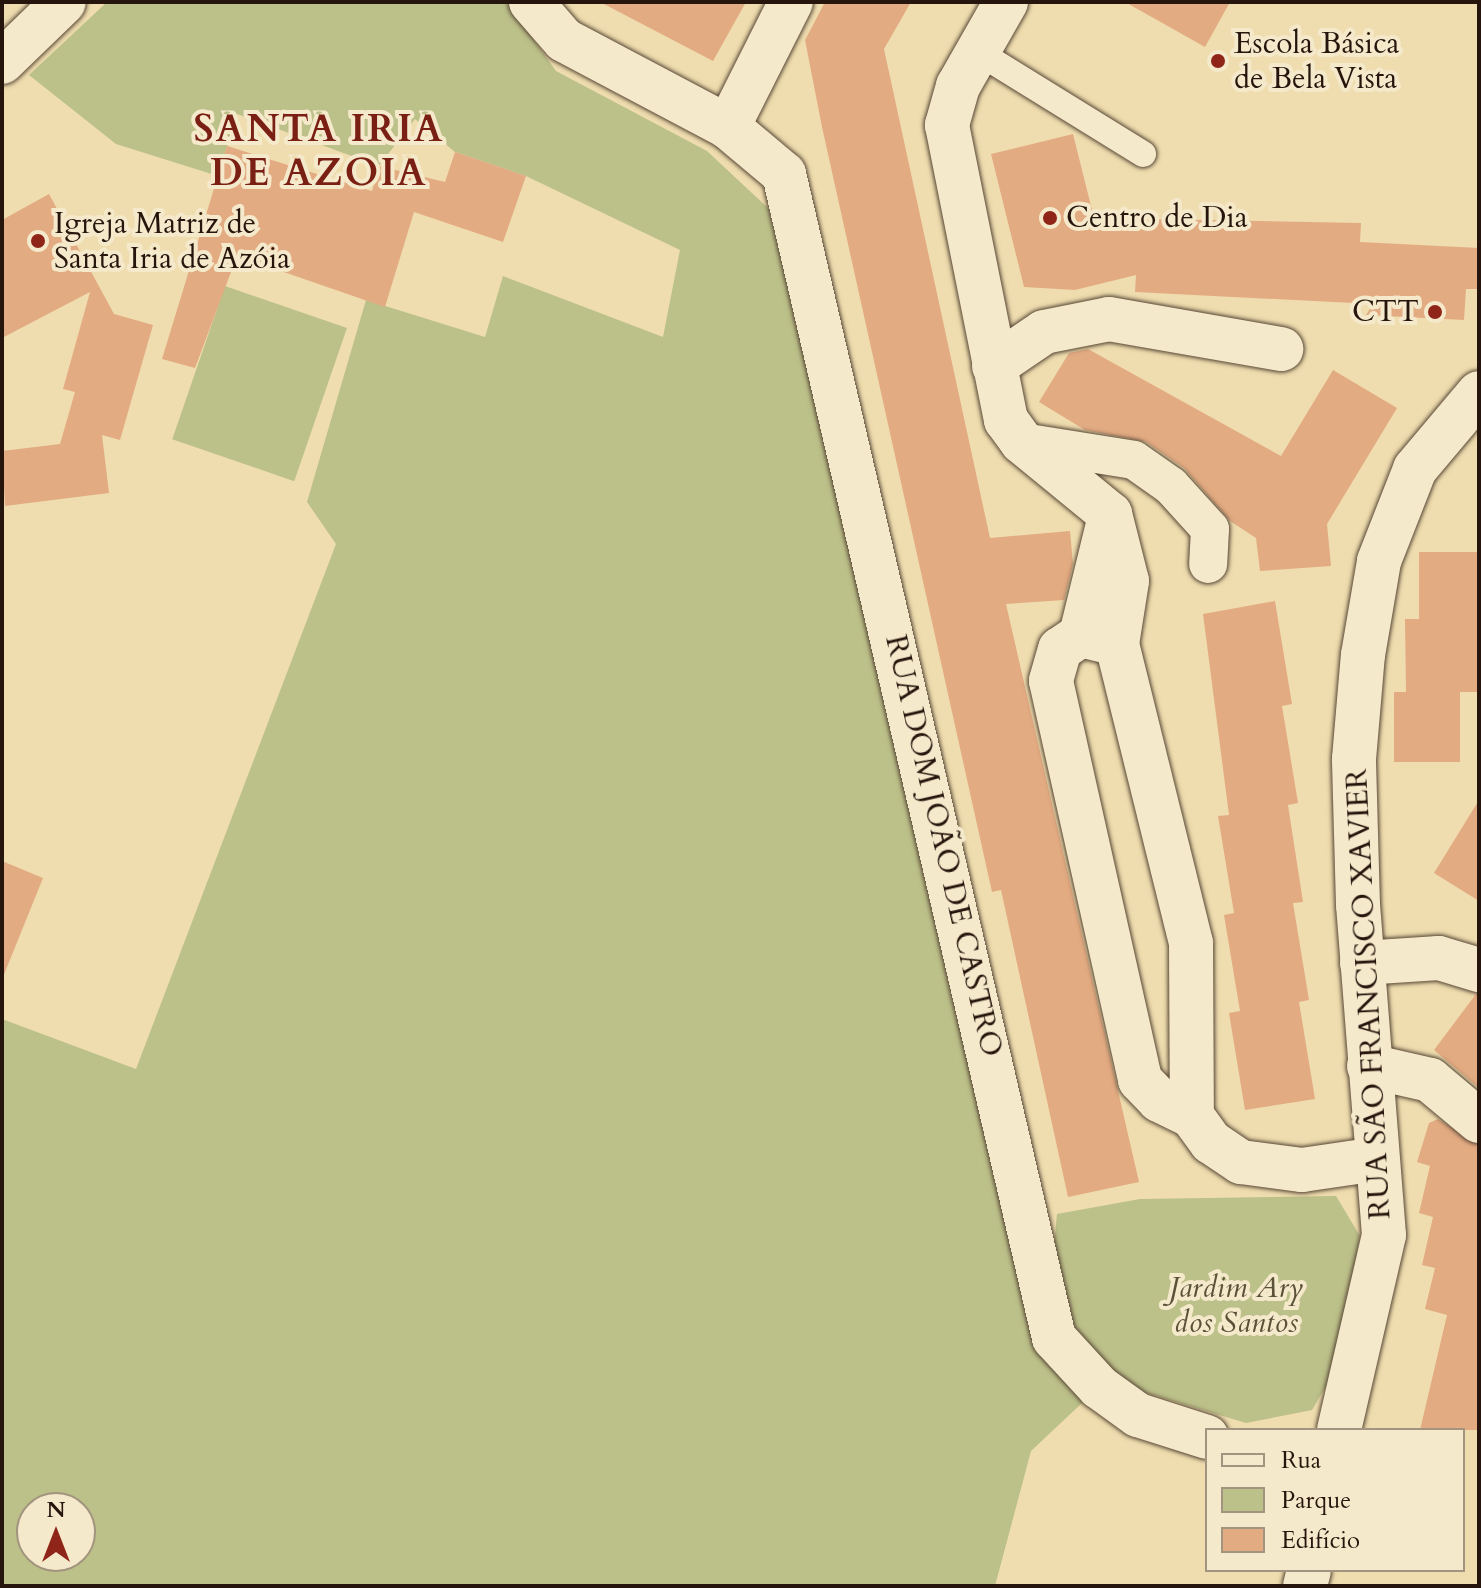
<!DOCTYPE html>
<html>
<head>
<meta charset="utf-8">
<style>
	body { margin:0 }
	#map { position:relative; width:1481px; height:1588px; overflow:hidden; background:#efddaf; font-family:Cardo,serif }
	div>[style] { position:absolute }
	.green>* { inset:0; background:#bcc089; transform-origin:0 0 }
	.building>* { inset:0; background:#e3ab82 }
	.roads { filter:drop-shadow(0 0 2px #584736) drop-shadow(0 0 2px #584736) }
	.service>* { height:26px; margin:-13px; padding:0 13px; transform-origin:13px; border-radius:13px; background:#f5e9cb }
	.pedestrian>* { height:38px; margin:-19px; padding:0 19px; transform-origin:19px; border-radius:19px; background:#f5e9cb }
	.minor>* { height:44px; margin:-22px; padding:0 22px; transform-origin:22px; border-radius:22px; background:#f5e9cb }
	.tertiary>* { height:44px; margin:-22px; padding:0 22px; transform-origin:22px; border-radius:22px; background:#f5e9cb }
	.dots>* { width:22px; height:22px; translate:-50% -50%; box-sizing:border-box; border:4px solid #f5e9cb; border-radius:50% }
	span { translate:-50% -50%; white-space:nowrap; text-align:center; line-height:1.15; -webkit-text-stroke:8px #f5e9cb; paint-order:stroke }
	.poi-label { font-size:30px; color:#25150d }
	.left { translate:0 -50%; text-align:left }
	.right { translate:-100% -50%; text-align:right }
	.street-label { font-size:30px; color:#25150d }
	.park-label { font-size:30px; color:#5a5138; font-style:italic }
	.district-label { font-size:38px; color:#7a1f14; font-weight:700; letter-spacing:2px }
	.frame { position:absolute; inset:0; border:4px solid #25150d; pointer-events:none }
	.legend { position:absolute; left:1205px; top:1428px; width:260px; height:144px; box-sizing:border-box; background:#f5e9cb; border:2px solid #a2947f; margin:0; padding:10px 14px; list-style:none; font-size:24px; color:#25150d }
	.legend li { display:flex; align-items:center; gap:16px; height:40px }
	.legend b { width:40px; border:2px solid #a2947f }
	.north { position:absolute; left:16px; top:1492px; width:80px; height:80px; box-sizing:border-box; background:#f5e9cb; border:2px solid #a2947f; border-radius:50%; rotate:0deg; font-size:22px; font-weight:700; line-height:32px; text-align:center; color:#25150d }
	.north::after { content:''; display:block; margin:auto; width:28px; height:36px; background:#8f2418; clip-path:polygon(50% 0,100% 100%,50% 72%,0 100%) }
</style>
</head>
<body>
<div id="map">
	<div class="green">
		<i style="clip-path:polygon(evenodd,107px 2px,506px 2px,556px 71px,707px 151px,769px 209px,1054px 1337px,1099px 1387px,1031px 1451px,995px 1586px,2px 1586px,2px 1019px,136px 1069px,336px 544px,307px 502px,366px 300px,485px 337px,503px 276px,663px 337px,680px 250px,526px 176px,455px 152px,415px 119px,379px 166px,237px 114px,218px 176px,116px 144px,29px 75px,107px 2px,32px 1508px,80px 1508px,80px 1556px,32px 1556px,32px 1508px)"></i>
		<i style="left:225px;top:286px;width:129px;height:162px;rotate:19deg"></i>
		<i style="clip-path:polygon(1336px 1196px,1360px 1236px,1334px 1373px,1312px 1410px,1246px 1423px,1130px 1388px,1078px 1335px,1052px 1267px,1057px 1214px,1140px 1199px)"></i>
	</div>
	<div class="building">
		<i style="clip-path:polygon(600px 2px,746px 2px,713px 61px)"></i>
		<i style="clip-path:polygon(825px 2px,911px 2px,884px 49px,990px 538px,1070px 531px,1073px 564px,1064px 600px,1006px 604px,1139px 1182px,1068px 1197px,1001px 890px,992px 892px,822px 127px,805px 40px)"></i>
		<i style="clip-path:polygon(1125px 2px,1230px 2px,1205px 47px)"></i>
		<i style="clip-path:polygon(1073px 134px,1094px 218px,1361px 223px,1360px 242px,1479px 248px,1479px 289px,1466px 289px,1464px 320px,1366px 315px,1373px 304px,1135px 292px,1136px 275px,1075px 290px,1024px 287px,991px 154px)"></i>
		<i style="clip-path:polygon(227px 146px,372px 191px,379px 166px,445px 182px,455px 152px,526px 176px,503px 242px,414px 212px,385px 307px,237px 256px,195px 368px,162px 359px)"></i>
		<i style="clip-path:polygon(49px 194px,114px 314px,153px 325px,120px 440px,102px 435px,109px 493px,5px 506px,2px 451px,60px 444px,75px 392px,63px 389px,90px 292px,2px 338px,2px 220px)"></i>
		<i style="clip-path:polygon(1088px 349px,1281px 456px,1333px 370px,1397px 408px,1327px 524px,1331px 566px,1260px 571px,1256px 538px,1230px 521px,1184px 468px,1146px 442px,1085px 430px,1039px 402px,1069px 353px)"></i>
		<i style="clip-path:polygon(1419px 552px,1479px 552px,1478px 692px,1460px 692px,1460px 762px,1394px 762px,1394px 692px,1406px 692px,1405px 619px,1419px 619px)"></i>
		<i style="clip-path:polygon(1275px 601px,1292px 704px,1282px 706px,1298px 803px,1288px 805px,1303px 902px,1293px 903px,1309px 1000px,1299px 1002px,1315px 1099px,1245px 1110px,1229px 1013px,1240px 1011px,1224px 915px,1234px 913px,1218px 816px,1229px 815px,1203px 614px)"></i>
		<i style="clip-path:polygon(1479px 800px,1479px 901px,1434px 873px)"></i>
		<i style="clip-path:polygon(2px 861px,43px 878px,3px 977px,2px 976px)"></i>
		<i style="clip-path:polygon(1476px 994px,1479px 994px,1479px 1088px,1434px 1050px)"></i>
		<i style="clip-path:polygon(1438px 1119px,1479px 1145px,1479px 1430px,1420px 1430px,1447px 1315px,1425px 1309px,1435px 1268px,1422px 1265px,1433px 1217px,1419px 1213px,1430px 1166px,1417px 1162px,1429px 1123px)"></i>
	</div>
	<div class="roads">
		<div class="service">
			<i style="left:978px;top:52px;width:194px;rotate:31.7deg"></i>
		</div>
		<div class="pedestrian">
			<i style="left:1022px;top:442px;width:113px;rotate:9.1deg"></i>
			<i style="left:1134px;top:460px;width:45px;rotate:35.1deg"></i>
			<i style="left:1171px;top:486px;width:58px;rotate:47.8deg"></i>
			<i style="left:1210px;top:529px;width:35px;rotate:93deg"></i>
		</div>
		<div class="minor">
			<i style="left:1006px;top:2px;width:97px;rotate:119.7deg"></i>
			<i style="left:958px;top:86px;width:41px;rotate:105.8deg"></i>
			<i style="left:947px;top:125px;width:301px;rotate:78.7deg"></i>
			<i style="left:1006px;top:420px;width:27px;rotate:54deg"></i>
			<i style="left:1022px;top:442px;width:114px;rotate:39.3deg"></i>
			<i style="left:1110px;top:514px;width:69px;rotate:75.8deg"></i>
			<i style="left:1127px;top:581px;width:64px;rotate:99deg"></i>
			<i style="left:1117px;top:644px;width:308px;rotate:76.1deg"></i>
			<i style="left:1191px;top:943px;width:173px;rotate:89.7deg"></i>
			<i style="left:728px;top:127px;width:140px;rotate:-63.3deg"></i>
			<i style="left:994px;top:366px;width:60px;rotate:-34.2deg"></i>
			<i style="left:1044px;top:332px;width:66px;rotate:-11.3deg"></i>
			<i style="left:1109px;top:319px;width:175px;rotate:9.9deg"></i>
			<i style="left:1081px;top:635px;width:122px;rotate:-76.3deg"></i>
			<i style="left:1117px;top:644px;width:37px;rotate:-166deg"></i>
			<i style="left:1081px;top:635px;width:25px;rotate:146deg"></i>
			<i style="left:1060px;top:649px;width:33px;rotate:106deg"></i>
			<i style="left:1051px;top:681px;width:409px;rotate:77.4deg"></i>
			<i style="left:1140px;top:1080px;width:28px;rotate:46deg"></i>
			<i style="left:1159px;top:1100px;width:37px;rotate:26deg"></i>
			<i style="left:1192px;top:1116px;width:32px;rotate:54deg"></i>
			<i style="left:1211px;top:1142px;width:36px;rotate:34deg"></i>
			<i style="left:1241px;top:1162px;width:62px;rotate:7.5deg"></i>
			<i style="left:1302px;top:1170px;width:76px;rotate:-8.3deg"></i>
			<i style="left:1362px;top:963px;width:77px;rotate:-3.7deg"></i>
			<i style="left:1439px;top:958px;width:42px;rotate:16.7deg"></i>
			<i style="left:1369px;top:1066px;width:63px;rotate:12.9deg"></i>
			<i style="left:1430px;top:1080px;width:64px;rotate:39.9deg"></i>
			<i style="left:1305px;top:1586px;width:16px;rotate:-76deg"></i>
		</div>
		<div class="tertiary">
			<i style="left:531px;top:2px;width:50px;rotate:49deg"></i>
			<i style="left:564px;top:40px;width:186px;rotate:27.9deg"></i>
			<i style="left:728px;top:127px;width:73px;rotate:40deg"></i>
			<i style="left:784px;top:174px;width:1195px;rotate:76.94deg"></i>
			<i style="left:1054px;top:1338px;width:67px;rotate:47.4deg"></i>
			<i style="left:1099px;top:1387px;width:48px;rotate:35.7deg"></i>
			<i style="left:1138px;top:1415px;width:72px;rotate:17.7deg"></i>
			<i style="left:2px;top:62px;width:86px;rotate:-44.1deg"></i>
			<i style="left:1339px;top:1430px;width:200px;rotate:-77deg"></i>
			<i style="left:1384px;top:1235px;width:331px;rotate:-94.5deg"></i>
			<i style="left:1358px;top:905px;width:146px;rotate:-91.6deg"></i>
			<i style="left:1354px;top:759px;width:104px;rotate:-85.1deg"></i>
			<i style="left:1363px;top:655px;width:95px;rotate:-80.3deg"></i>
			<i style="left:1379px;top:561px;width:99px;rotate:-68.6deg"></i>
			<i style="left:1415px;top:469px;width:99px;rotate:-49.9deg"></i>
		</div>
	</div>
	<div class="dots">
		<i style="left:1218px;top:61px;background:#8f2418"></i>
		<i style="left:1050px;top:218px;background:#8f2418"></i>
		<i style="left:38px;top:241px;background:#8f2418"></i>
		<i style="left:1435px;top:312px;background:#8f2418"></i>
	</div>
	<div class="poi-label">
		<span class="left" style="left:1234px;top:61px">Escola Básica<br>de Bela Vista</span>
		<span class="left" style="left:1066px;top:218px">Centro de Dia</span>
		<span class="left" style="left:54px;top:241px">Igreja Matriz de<br>Santa Iria de Azóia</span>
		<span class="right" style="left:1419px;top:312px">CTT</span>
	</div>
	<div class="street-label">
		<span style="left:943px;top:846px;rotate:77deg">RUA DOM JOÃO DE CASTRO</span>
		<span style="left:1369px;top:994px;rotate:-93deg">RUA SÃO FRANCISCO XAVIER</span>
	</div>
	<div class="park-label">
		<span style="left:1236px;top:1305px">Jardim Ary<br>dos Santos</span>
	</div>
	<div class="district-label">
		<span style="left:319px;top:152px">SANTA IRIA<br>DE AZOIA</span>
	</div>
	<div class="frame"></div>
	<ul class="legend">
	<li><b style="height:10px;background:#f5e9cb"></b>Rua</li>
	<li><b style="height:22px;background:#bcc089"></b>Parque</li>
	<li><b style="height:22px;background:#e3ab82"></b>Edifício</li>
	</ul>
	<div class="north">N</div>
</div>
</body>
</html>
